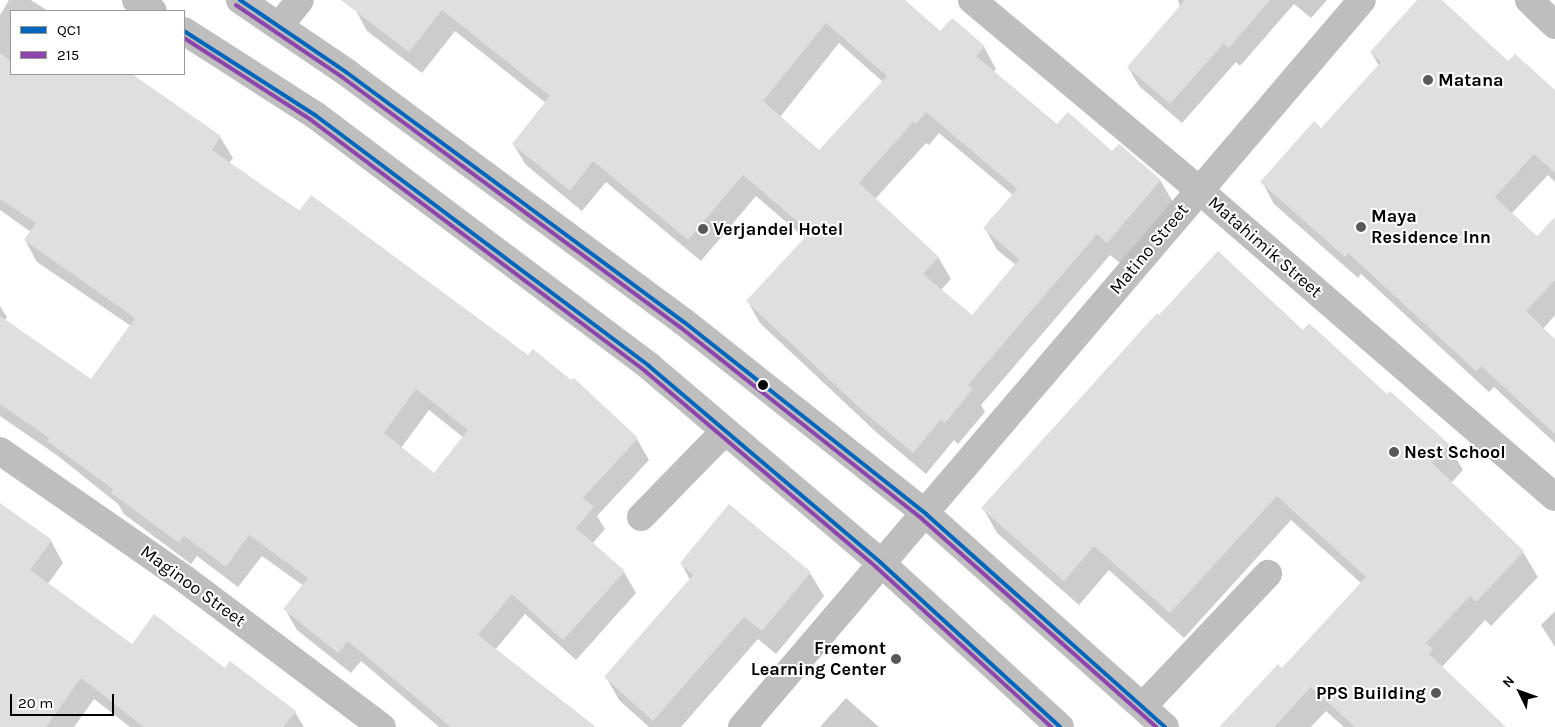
<!DOCTYPE html>
<html>
<head>
<meta charset="utf-8">
<style>
	body { margin:0 }
	#map { position:relative; width:1555px; height:727px; overflow:hidden; background:#fff; font-family:Karla,sans-serif }
	div>[style] { position:absolute }
	.shadow>* { inset:0; background:#0003 }
	.building>* { inset:0; background:#dfdfdf }
	.minor>* { height:28px; margin:-14px; padding:0 14px; transform-origin:14px; border-radius:14px; background:#bebebe }
	.major>* { height:28px; margin:-14px; padding:0 14px; transform-origin:14px; border-radius:14px; background:#bebebe }
	.bus-1>* { height:4px; margin:-2px; padding:0 2px; transform-origin:2px; border-radius:2px; background:#0065bd }
	.bus-2>* { height:4px; margin:-2px; padding:0 2px; transform-origin:2px; border-radius:2px; background:#8e44ad }
	.dots>* { width:14px; height:14px; translate:-50% -50%; box-sizing:border-box; border:2px solid #fff; border-radius:50% }
	span { translate:-50% -50%; white-space:nowrap; text-align:center; line-height:1.15; -webkit-text-stroke:4px #fff; paint-order:stroke }
	.poi-label { font-size:18px; color:#000; font-weight:700 }
	.left { translate:0 -50%; text-align:left }
	.right { translate:-100% -50%; text-align:right }
	.street-label { font-size:18px; color:#000 }
	.legend { position:absolute; left:10px; top:10px; width:175px; height:65px; box-sizing:border-box; background:#fff; border:1px solid #999; margin:0; padding:6px 9px; list-style:none; font-size:15px; color:#000 }
	.legend li { display:flex; align-items:center; gap:10px; height:25px }
	.legend b { width:25px; border:1px solid #999 }
	.north { position:absolute; left:1495px; top:667px; width:50px; height:50px; -webkit-text-stroke:4px #fff; paint-order:stroke; rotate:312deg; font-size:14px; font-weight:700; line-height:20px; text-align:center; color:#000 }
	.north::after { content:''; display:block; margin:auto; width:18px; height:22px; background:#000; clip-path:polygon(50% 0,100% 100%,50% 72%,0 100%) }
	.scale { position:absolute; left:10px; top:694px; width:104px; height:22px; box-sizing:border-box; border:2px solid #000; border-top:0; padding-left:6px; font-size:15px; line-height:18px; white-space:nowrap; color:#000; -webkit-text-stroke:4px #fff; paint-order:stroke }
</style>
</head>
<body>
<div id="map">
	<div class="shadow">
		<i style="clip-path:polygon(evenodd,9px 0,31px 0,48px 11px,11px 11px,11px 74px,130px 74px,220px 137px,233px 158px,229px 163px,637px 439px,649px 460px,597px 516px,605px 529px,592px 544px,624px 572px,636px 593px,576px 660px,525px 614px,495px 650px,594px 727px,439px 727px,361px 661px,351px 673px,297px 630px,285px 609px,304px 586px,262px 556px,238px 587px,197px 556px,191px 564px,124px 514px,118px 504px,58px 456px,0 416px,0 306px,7px 317px,5px 320px,91px 380px,131px 326px,37px 262px,25px 240px,31px 232px,0 210px,0 15px,9px 0,429px 410px,464px 438px,435px 475px,401px 448px,429px 410px)"></i>
		<i style="clip-path:polygon(evenodd,362px 0,901px 0,941px 33px,984px 47px,996px 69px,993px 72px,1057px 125px,1160px 180px,1173px 202px,1120px 263px,1110px 255px,981px 405px,985px 412px,958px 444px,954px 440px,926px 474px,876px 432px,760px 323px,748px 302px,806px 239px,756px 196px,701px 261px,606px 182px,582px 211px,526px 165px,513px 144px,546px 103px,455px 31px,422px 73px,367px 31px,355px 9px,362px 0,839px 43px,883px 82px,819px 152px,780px 117px,839px 43px,362px 0,939px 133px,1013px 195px,985px 228px,997px 250px,1016px 265px,972px 317px,941px 290px,951px 279px,938px 257px,875px 199px,926px 143px,929px 145px,939px 133px)"></i>
		<i style="clip-path:polygon(1178px 0,1327px 0,1311px 18px,1294px 4px,1240px 66px,1236px 62px,1182px 123px,1139px 86px,1128px 67px,1180px 7px)"></i>
		<i style="clip-path:polygon(1418px 0,1440px 0,1509px 63px,1555px 92px,1555px 182px,1548px 175px,1511px 214px,1537px 238px,1555px 219px,1555px 315px,1543px 329px,1555px 340px,1555px 443px,1494px 387px,1489px 392px,1361px 274px,1358px 278px,1274px 204px,1262px 182px,1321px 129px,1379px 66px,1371px 52px)"></i>
		<i style="clip-path:polygon(1160px 317px,1303px 331px,1387px 396px,1390px 392px,1448px 445px,1463px 470px,1451px 483px,1523px 552px,1538px 577px,1491px 626px,1485px 620px,1442px 667px,1504px 727px,1344px 727px,1326px 711px,1311px 727px,1226px 727px,1362px 584px,1291px 520px,1184px 638px,1109px 570px,1079px 605px,997px 533px,983px 508px)"></i>
		<i style="clip-path:polygon(0 505px,51px 541px,63px 563px,47px 585px,132px 645px,225px 670px,295px 712px,304px 727px,130px 727px,94px 699px,74px 727px,0 727px)"></i>
		<i style="clip-path:polygon(730px 505px,810px 573px,824px 596px,776px 654px,758px 639px,681px 727px,649px 727px,619px 700px,606px 677px,690px 580px,681px 563px)"></i>
		<i style="clip-path:polygon(1555px 611px,1555px 647px,1541px 625px)"></i>
		<i style="clip-path:polygon(846px 698px,879px 727px,820px 727px)"></i>
	</div>
	<div class="building">
		<i style="clip-path:polygon(evenodd,341px 0,905px 0,940px 31px,952px 18px,985px 46px,976px 56px,1057px 124px,1068px 112px,1112px 151px,1119px 144px,1161px 180px,1107px 243px,1097px 234px,968px 385px,973px 389px,945px 423px,941px 419px,913px 453px,863px 411px,746px 301px,810px 232px,743px 175px,688px 240px,593px 161px,570px 191px,512px 144px,550px 96px,442px 10px,409px 52px,341px 0,826px 23px,887px 76px,819px 150px,763px 101px,826px 23px,341px 0,926px 112px,1017px 189px,983px 228px,1019px 259px,972px 315px,923px 274px,939px 257px,859px 183px,913px 122px,916px 124px,926px 112px)"></i>
		<i style="clip-path:polygon(1185px 0,1270px 0,1229px 48px,1224px 43px,1170px 104px,1127px 67px)"></i>
		<i style="clip-path:polygon(1417px 0,1442px 0,1508px 61px,1515px 54px,1555px 90px,1555px 173px,1534px 154px,1495px 197px,1537px 236px,1555px 217px,1555px 280px,1526px 311px,1555px 339px,1555px 434px,1481px 366px,1476px 371px,1348px 253px,1345px 257px,1260px 182px,1314px 121px,1321px 128px,1381px 62px,1370px 52px)"></i>
		<i style="clip-path:polygon(evenodd,0 53px,11px 61px,11px 74px,132px 74px,221px 136px,212px 150px,299px 211px,311px 195px,528px 355px,533px 349px,571px 380px,574px 378px,638px 438px,583px 498px,594px 507px,576px 528px,625px 571px,563px 640px,512px 594px,478px 635px,596px 727px,451px 727px,348px 641px,338px 653px,283px 609px,308px 578px,249px 535px,226px 567px,184px 536px,179px 543px,111px 493px,113px 489px,47px 441px,49px 438px,0 404px,0 316px,91px 379px,135px 318px,24px 240px,36px 223px,0 199px,0 53px,416px 389px,468px 430px,434px 473px,384px 433px,416px 389px)"></i>
		<i style="clip-path:polygon(1218px 251px,1303px 330px,1309px 323px,1387px 394px,1390px 391px,1449px 444px,1432px 463px,1524px 551px,1476px 602px,1470px 596px,1426px 643px,1433px 649px,1429px 654px,1506px 727px,1355px 727px,1311px 687px,1274px 727px,1219px 727px,1278px 664px,1282px 668px,1366px 577px,1277px 496px,1170px 613px,1094px 546px,1064px 581px,981px 508px,1157px 313px,1159px 315px)"></i>
		<i style="clip-path:polygon(0 503px,52px 540px,30px 570px,132px 644px,154px 614px,225px 668px,230px 661px,296px 711px,283px 727px,144px 727px,81px 678px,46px 727px,0 727px)"></i>
		<i style="clip-path:polygon(729px 504px,811px 572px,762px 631px,744px 617px,653px 721px,604px 677px,693px 575px,680px 563px)"></i>
	</div>
	<div class="minor">
		<i style="left:972px;top:0;width:296px;rotate:39.9deg"></i>
		<i style="left:1199px;top:190px;width:470px;rotate:40.8deg"></i>
		<i style="left:1529px;top:0;width:36px;rotate:44deg"></i>
		<i style="left:279px;top:26px;width:33px;rotate:-51deg"></i>
		<i style="left:0;top:451px;width:226px;rotate:34.7deg"></i>
		<i style="left:186px;top:580px;width:245px;rotate:36.9deg"></i>
		<i style="left:641px;top:517px;width:120px;rotate:-45.7deg"></i>
		<i style="left:1143px;top:706px;width:182px;rotate:-46.6deg"></i>
		<i style="left:742px;top:727px;width:955px;rotate:-49.54deg"></i>
	</div>
	<div class="major">
		<i style="left:136px;top:0;width:20px;rotate:33deg"></i>
		<i style="left:240px;top:0;width:128px;rotate:34.2deg"></i>
		<i style="left:346px;top:72px;width:420px;rotate:36.5deg"></i>
		<i style="left:684px;top:322px;width:309px;rotate:38.4deg"></i>
		<i style="left:926px;top:514px;width:320px;rotate:41.7deg"></i>
		<i style="left:184px;top:31px;width:156px;rotate:32.7deg"></i>
		<i style="left:315px;top:115px;width:418px;rotate:36.9deg"></i>
		<i style="left:649px;top:366px;width:303px;rotate:40.3deg"></i>
		<i style="left:880px;top:562px;width:244px;rotate:42.5deg"></i>
	</div>
	<div class="bus-1">
		<i style="left:240px;top:0;width:128px;rotate:34.2deg"></i>
		<i style="left:346px;top:72px;width:420px;rotate:36.5deg"></i>
		<i style="left:684px;top:322px;width:309px;rotate:38.4deg"></i>
		<i style="left:926px;top:514px;width:320px;rotate:41.7deg"></i>
		<i style="left:184px;top:31px;width:156px;rotate:32.7deg"></i>
		<i style="left:315px;top:115px;width:418px;rotate:36.9deg"></i>
		<i style="left:649px;top:366px;width:303px;rotate:40.3deg"></i>
		<i style="left:880px;top:562px;width:244px;rotate:42.5deg"></i>
	</div>
	<div class="bus-2">
		<i style="left:236px;top:5px;width:128px;rotate:34.2deg"></i>
		<i style="left:342px;top:77px;width:420px;rotate:36.5deg"></i>
		<i style="left:680px;top:327px;width:309px;rotate:38.4deg"></i>
		<i style="left:922px;top:519px;width:313px;rotate:41.6deg"></i>
		<i style="left:184px;top:38px;width:151px;rotate:32.8deg"></i>
		<i style="left:311px;top:120px;width:418px;rotate:36.9deg"></i>
		<i style="left:645px;top:371px;width:303px;rotate:40.3deg"></i>
		<i style="left:876px;top:567px;width:237px;rotate:42.4deg"></i>
	</div>
	<div class="dots">
		<i style="left:1428px;top:80px;background:#595959"></i>
		<i style="left:1361px;top:227px;background:#595959"></i>
		<i style="left:703px;top:229px;background:#595959"></i>
		<i style="left:763px;top:385px;background:#000"></i>
		<i style="left:1394px;top:452px;background:#595959"></i>
		<i style="left:896px;top:659px;background:#595959"></i>
		<i style="left:1436px;top:693px;background:#595959"></i>
	</div>
	<div class="poi-label">
		<span class="left" style="left:1438px;top:80px">Matana</span>
		<span class="left" style="left:1371px;top:227px">Maya<br>Residence Inn</span>
		<span class="left" style="left:713px;top:229px">Verjandel Hotel</span>
		<span class="left" style="left:1404px;top:452px">Nest School</span>
		<span class="right" style="left:886px;top:659px">Fremont<br>Learning Center</span>
		<span class="right" style="left:1426px;top:693px">PPS Building</span>
	</div>
	<div class="street-label">
		<span style="left:1265px;top:247px;rotate:41deg">Matahimik Street</span>
		<span style="left:1149px;top:249px;rotate:-50deg">Matino Street</span>
		<span style="left:193px;top:586px;rotate:36deg">Maginoo Street</span>
	</div>
	<ul class="legend">
	<li><b style="height:6px;background:#0065bd"></b>QC1</li>
	<li><b style="height:6px;background:#8e44ad"></b>215</li>
	</ul>
	<div class="north">N</div>
	<div class="scale">20 m</div>
</div>
</body>
</html>
